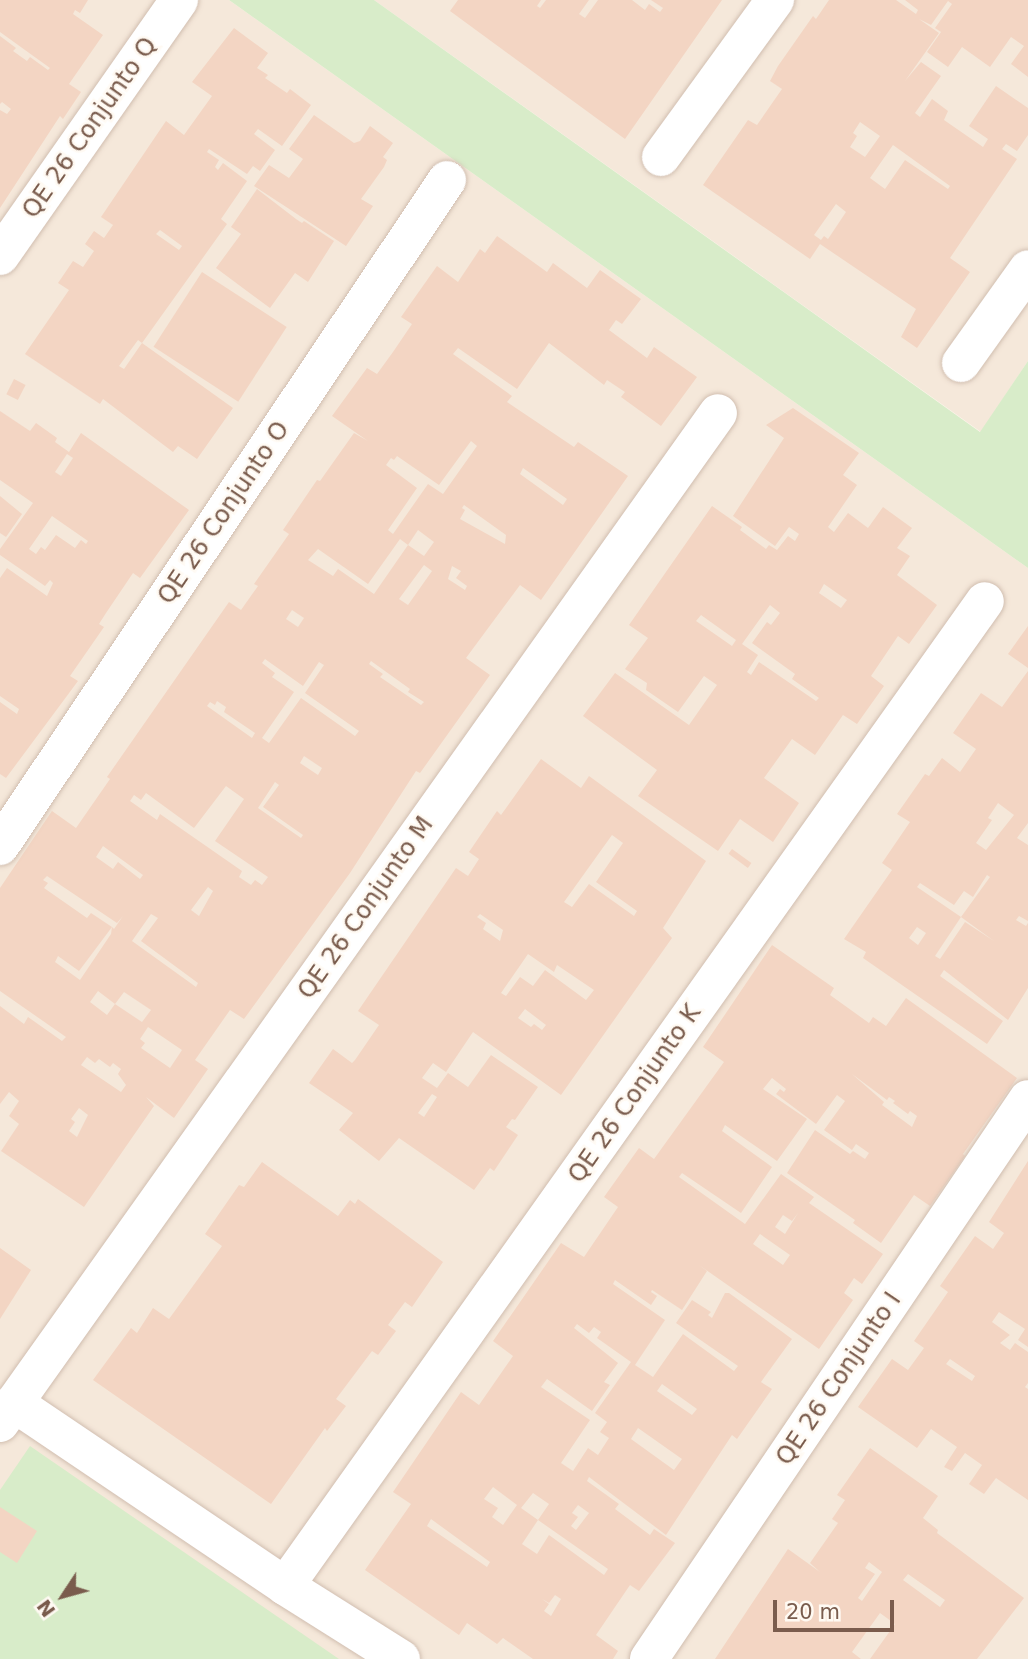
<!DOCTYPE html>
<html>
<head>
<meta charset="utf-8">
<style>
	body { margin:0 }
	#map { position:relative; width:1028px; height:1659px; overflow:hidden; background:#fdf6ec; font-family:"DejaVu Sans",sans-serif }
	div>[style] { position:absolute }
	.residential>* { inset:0; background:#f5e8da }
	.green>* { inset:0; background:#d8ecc9 }
	.building>* { inset:0; background:#f3d5c3; transform-origin:0 0 }
	.roads { filter:drop-shadow(0 0 2px #d1beb0) drop-shadow(0 0 2px #d1beb0) }
	.minor>* { height:38px; margin:-19px; padding:0 19px; transform-origin:19px; border-radius:19px; background:#fff }
	span { translate:-50% -50%; white-space:nowrap; text-align:center; line-height:1.15; -webkit-text-stroke:5px #fffaf3; paint-order:stroke }
	.street-label { font-size:24px; color:#7a5c4d }
	.north { position:absolute; left:28px; top:1561px; width:70px; height:70px; -webkit-text-stroke:5px #fffaf3; paint-order:stroke; rotate:234deg; font-size:19px; font-weight:700; line-height:28px; text-align:center; color:#7a5c4d }
	.north::after { content:''; display:block; margin:auto; width:24px; height:32px; background:#7a5c4d; clip-path:polygon(50% 0,100% 100%,50% 72%,0 100%) }
	.scale { position:absolute; left:773px; top:1600px; width:121px; height:32px; box-sizing:border-box; border:4px solid #7a5c4d; border-top:0; padding-left:9px; font-size:21px; line-height:24px; white-space:nowrap; color:#7a5c4d; -webkit-text-stroke:5px #fffaf3; paint-order:stroke }
</style>
</head>
<body>
<div id="map">
	<div class="residential">
		<i style="clip-path:polygon(0 0,229px 0,1028px 568px,1028px 1659px,0 1659px)"></i>
		<i style="clip-path:polygon(374px 0,1028px 0,1028px 361px,981px 432px)"></i>
	</div>
	<div class="green">
		<i style="clip-path:polygon(229px 0,374px 0,980px 432px,1028px 361px,1028px 568px)"></i>
		<i style="clip-path:polygon(30px 1446px,339px 1659px,0 1659px,0 1490px)"></i>
	</div>
	<div class="building">
		<i style="clip-path:polygon(0 0,88px 0,80px 13px,75px 10px,73px 14px,103px 35px,69px 84px,81px 92px,63px 119px,60px 116px,0 208px,0 110px,7px 114px,11px 109px,2px 102px,0 104px,0 36px,16px 48px,13px 51px,27px 61px,30px 57px,48px 70px,50px 68px,0 32px)"></i>
		<i style="clip-path:polygon(458px 0,541px 0,537px 6px,540px 8px,546px 0,589px 0,579px 14px,585px 18px,598px 0,632px 0,645px 10px,649px 4px,660px 12px,663px 8px,651px 0,722px 0,625px 139px,450px 11px)"></i>
		<i style="clip-path:polygon(evenodd,829px 0,896px 0,916px 14px,918px 10px,905px 0,1028px 0,1028px 77px,1011px 64px,1024px 46px,1011px 37px,990px 67px,962px 47px,948px 67px,927px 52px,941px 32px,935px 28px,952px 4px,948px 1px,931px 25px,919px 19px,939px 33px,905px 81px,921px 62px,941px 76px,915px 113px,920px 117px,932px 99px,948px 111px,944px 120px,983px 147px,988px 139px,969px 126px,996px 86px,1028px 108px,1028px 135px,1017px 151px,1006px 144px,1002px 149px,1017px 159px,950px 258px,970px 272px,917px 348px,901px 337px,916px 309px,820px 244px,810px 259px,703px 185px,748px 120px,757px 125px,782px 89px,770px 81px,778px 66px,813px 16px,816px 19px,829px 0,860px 122px,880px 136px,865px 157px,850px 147px,857px 136px,853px 133px,860px 122px,829px 0,893px 145px,950px 186px,948px 189px,905px 160px,885px 189px,870px 178px,893px 145px,829px 0,836px 204px,846px 212px,828px 239px,824px 236px,821px 240px,814px 235px,836px 204px)"></i>
		<i style="clip-path:polygon(evenodd,234px 28px,268px 53px,257px 68px,268px 75px,265px 78px,287px 93px,290px 89px,311px 105px,282px 146px,258px 129px,254px 134px,275px 150px,260px 171px,253px 166px,247px 174px,209px 149px,207px 152px,219px 160px,215px 167px,218px 170px,223px 163px,247px 181px,221px 219px,227px 224px,142px 343px,233px 408px,197px 459px,178px 446px,173px 452px,103px 399px,100px 404px,25px 354px,69px 290px,58px 283px,73px 261px,83px 267px,94px 251px,85px 244px,94px 231px,104px 238px,113px 225px,101px 217px,166px 121px,184px 135px,212px 96px,192px 82px,234px 28px,160px 230px,182px 246px,179px 250px,156px 234px,160px 230px,234px 28px,138px 340px,142px 343px,124px 369px,119px 366px,138px 340px)"></i>
		<i style="clip-path:polygon(314px 115px,354px 143px,360px 141px,370px 126px,393px 143px,383px 157px,387px 160px,384px 167px,361px 199px,373px 206px,346px 246px,254px 186px,269px 165px,289px 178px,303px 159px,289px 149px)"></i>
		<i style="clip-path:polygon(257px 189px,296px 219px,302px 223px,304px 221px,334px 241px,308px 282px,295px 273px,270px 308px,216px 268px,241px 234px,231px 227px)"></i>
		<i style="clip-path:polygon(evenodd,497px 236px,547px 272px,553px 263px,587px 288px,600px 270px,641px 299px,622px 324px,616px 320px,609px 330px,647px 358px,654px 347px,697px 377px,661px 426px,621px 397px,625px 392px,607px 380px,604px 385px,549px 343px,517px 389px,458px 348px,453px 354px,512px 396px,507px 402px,574px 447px,578px 442px,628px 476px,541px 600px,520px 585px,466px 658px,490px 675px,420px 773px,416px 771px,350px 873px,244px 1019px,230px 1010px,195px 1060px,208px 1069px,174px 1118px,146px 1097px,154px 1106px,84px 1207px,1px 1151px,19px 1124px,9px 1116px,19px 1101px,9px 1092px,0 1104px,0 1006px,24px 1024px,28px 1017px,62px 1041px,66px 1037px,0 991px,0 888px,52px 811px,76px 828px,110px 779px,107px 777px,229px 602px,241px 610px,258px 586px,254px 584px,289px 534px,283px 530px,317px 480px,320px 481px,354px 433px,368px 441px,332px 416px,367px 368px,377px 374px,393px 352px,412px 324px,401px 317px,437px 266px,458px 282px,480px 249px,485px 253px,497px 236px,471px 441px,477px 446px,443px 494px,428px 484px,393px 534px,388px 530px,417px 488px,386px 465px,391px 458px,394px 460px,397px 456px,439px 485px,471px 441px,497px 236px,523px 468px,567px 499px,563px 505px,520px 474px,523px 468px,497px 236px,464px 505px,506px 535px,505px 544px,460px 519px,465px 510px,462px 508px,464px 505px,497px 236px,418px 530px,434px 542px,424px 556px,408px 545px,374px 594px,338px 569px,333px 576px,308px 560px,318px 549px,368px 584px,400px 539px,408px 545px,418px 530px,497px 236px,424px 565px,432px 571px,408px 605px,399px 599px,424px 565px,497px 236px,452px 566px,461px 571px,456px 578px,467px 586px,465px 590px,448px 579px,452px 566px,497px 236px,292px 610px,304px 618px,298px 627px,286px 619px,292px 610px,497px 236px,265px 659px,303px 686px,319px 662px,324px 665px,305px 693px,359px 731px,355px 736px,301px 698px,269px 743px,262px 738px,294px 692px,272px 677px,275px 673px,262px 663px,265px 659px,497px 236px,371px 661px,410px 689px,408px 692px,424px 702px,421px 705px,380px 677px,383px 674px,369px 664px,371px 661px,497px 236px,217px 701px,226px 707px,224px 712px,255px 733px,252px 738px,207px 706px,210px 702px,215px 705px,217px 701px,497px 236px,304px 756px,322px 768px,318px 775px,300px 763px,304px 756px,497px 236px,275px 782px,279px 785px,263px 807px,303px 835px,301px 838px,258px 808px,275px 782px,497px 236px,226px 786px,244px 799px,215px 841px,268px 877px,262px 885px,255px 880px,251px 885px,239px 877px,242px 871px,160px 814px,157px 820px,130px 801px,134px 795px,141px 800px,146px 793px,194px 828px,226px 786px,497px 236px,103px 846px,143px 875px,140px 879px,118px 862px,113px 869px,96px 857px,103px 846px,497px 236px,47px 876px,117px 923px,123px 916px,114px 929px,112px 927px,111px 934px,80px 980px,55px 962px,58px 956px,79px 971px,112px 927px,91px 913px,87px 918px,44px 888px,48px 883px,43px 880px,47px 876px,497px 236px,208px 887px,213px 891px,199px 916px,191px 910px,208px 887px,497px 236px,151px 914px,158px 918px,141px 941px,198px 983px,196px 987px,132px 941px,151px 914px,497px 236px,98px 991px,115px 1004px,124px 992px,151px 1010px,142px 1022px,115px 1004px,107px 1015px,90px 1002px,98px 991px,497px 236px,148px 1027px,182px 1050px,170px 1068px,141px 1048px,145px 1043px,140px 1039px,148px 1027px,497px 236px,87px 1057px,95px 1063px,99px 1059px,110px 1067px,113px 1063px,121px 1069px,118px 1074px,126px 1085px,121px 1092px,81px 1065px,87px 1057px,497px 236px,79px 1108px,88px 1115px,77px 1137px,69px 1131px,75px 1122px,71px 1119px,79px 1108px)"></i>
		<i style="left:202px;top:272px;width:101px;height:89px;rotate:33deg"></i>
		<i style="left:14px;top:379px;width:13px;height:17px;rotate:27deg"></i>
		<i style="clip-path:polygon(evenodd,793px 408px,859px 453px,843px 475px,857px 485px,828px 527px,834px 532px,848px 513px,868px 528px,883px 507px,912px 528px,897px 548px,910px 556px,897px 575px,937px 605px,909px 644px,898px 636px,871px 676px,884px 686px,857px 724px,843px 715px,815px 755px,792px 739px,764px 778px,799px 803px,773px 842px,740px 819px,718px 851px,638px 796px,657px 770px,583px 716px,615px 673px,689px 725px,717px 685px,704px 676px,678px 712px,646px 690px,647px 683px,625px 669px,648px 638px,629px 625px,712px 506px,742px 527px,740px 530px,766px 549px,769px 545px,777px 550px,788px 536px,795px 541px,799px 534px,789px 527px,775px 546px,733px 516px,784px 438px,766px 425px,793px 408px,824px 584px,847px 600px,841px 608px,819px 593px,824px 584px,793px 408px,770px 605px,780px 613px,771px 625px,767px 622px,752px 643px,795px 674px,792px 679px,819px 698px,816px 701px,759px 662px,751px 675px,747px 672px,758px 655px,742px 644px,770px 605px,793px 408px,701px 615px,736px 640px,732px 646px,696px 621px,701px 615px)"></i>
		<i style="clip-path:polygon(evenodd,0 411px,30px 431px,36px 423px,57px 438px,55px 442px,69px 452px,81px 433px,189px 510px,140px 578px,133px 573px,106px 613px,99px 624px,104px 627px,70px 676px,78px 681px,6px 778px,0 774px,0 702px,17px 714px,19px 709px,0 696px,0 578px,7px 568px,47px 596px,53px 583px,50px 580px,45px 586px,0 555px,0 549px,33px 503px,0 480px,0 411px,67px 454px,73px 458px,61px 476px,55px 472px,67px 454px,0 411px,52px 516px,88px 541px,86px 544px,81px 540px,75px 548px,56px 535px,45px 550px,41px 547px,36px 554px,29px 549px,52px 516px)"></i>
		<i style="clip-path:polygon(0 496px,22px 514px,6px 537px,0 533px)"></i>
		<i style="clip-path:polygon(1028px 626px,1028px 668px,1008px 654px)"></i>
		<i style="clip-path:polygon(evenodd,1028px 671px,1028px 823px,1017px 838px,1028px 845px,1028px 921px,1019px 916px,1016px 920px,1026px 926px,1028px 923px,1028px 988px,1008px 1020px,944px 970px,940px 976px,1003px 1021px,987px 1044px,863px 958px,866px 952px,844px 939px,892px 870px,882px 863px,910px 822px,897px 814px,925px 774px,929px 776px,942px 758px,960px 772px,976px 749px,953px 733px,981px 693px,1002px 707px,1028px 671px,998px 803px,1014px 815px,986px 850px,976px 843px,992px 820px,988px 818px,998px 803px,1028px 671px,987px 875px,990px 877px,961px 917px,994px 941px,965px 922px,940px 959px,935px 956px,961px 917px,917px 887px,920px 883px,954px 905px,964px 891px,973px 897px,987px 875px,1028px 671px,917px 927px,926px 933px,918px 945px,909px 938px,917px 927px)"></i>
		<i style="clip-path:polygon(evenodd,541px 759px,581px 788px,589px 776px,706px 861px,663px 928px,672px 938px,561px 1095px,473px 1032px,446px 1072px,433px 1063px,422px 1078px,437px 1088px,448px 1073px,468px 1087px,491px 1055px,538px 1087px,515px 1120px,512px 1119px,506px 1127px,518px 1135px,494px 1171px,490px 1168px,474px 1190px,399px 1138px,379px 1161px,339px 1130px,353px 1113px,309px 1083px,333px 1049px,352px 1063px,355px 1060px,379px 1025px,358px 1011px,456px 868px,468px 876px,479px 859px,469px 852px,497px 811px,501px 815px,541px 759px,612px 835px,623px 843px,596px 882px,637px 911px,634px 916px,589px 884px,572px 907px,564px 902px,612px 835px,541px 759px,480px 914px,503px 930px,500px 941px,483px 929px,486px 923px,477px 917px,480px 914px,541px 759px,528px 954px,554px 972px,557px 965px,594px 990px,586px 1000px,545px 970px,533px 986px,520px 977px,506px 996px,501px 993px,528px 954px,541px 759px,525px 1009px,546px 1025px,542px 1030px,534px 1024px,531px 1027px,518px 1018px,525px 1009px,541px 759px,432px 1094px,437px 1097px,424px 1117px,418px 1113px,432px 1094px)"></i>
		<i style="left:732px;top:849px;width:24px;height:6px;rotate:36deg"></i>
		<i style="clip-path:polygon(evenodd,772px 945px,834px 988px,830px 995px,869px 1023px,873px 1017px,886px 1026px,906px 998px,1017px 1078px,963px 1154px,965px 1156px,930px 1206px,914px 1195px,881px 1243px,853px 1223px,855px 1220px,787px 1173px,815px 1130px,850px 1154px,853px 1151px,865px 1159px,869px 1153px,856px 1144px,852px 1150px,824px 1130px,845px 1101px,837px 1095px,816px 1124px,776px 1094px,780px 1089px,784px 1092px,786px 1089px,772px 1078px,763px 1089px,807px 1119px,777px 1161px,725px 1125px,722px 1131px,772px 1167px,741px 1213px,682px 1173px,679px 1177px,745px 1224px,781px 1174px,814px 1197px,809px 1203px,883px 1254px,862px 1284px,854px 1278px,844px 1293px,853px 1300px,819px 1349px,699px 1265px,707px 1271px,682px 1310px,652px 1290px,651px 1292px,657px 1296px,651px 1305px,615px 1280px,613px 1284px,665px 1320px,635px 1365px,653px 1377px,683px 1334px,734px 1371px,738px 1366px,676px 1323px,692px 1300px,711px 1312px,708px 1315px,712px 1318px,725px 1293px,729px 1293px,792px 1339px,761px 1382px,772px 1389px,737px 1439px,732px 1435px,666px 1535px,589px 1477px,587px 1481px,619px 1504px,615px 1509px,650px 1535px,654px 1529px,675px 1543px,639px 1591px,630px 1585px,596px 1635px,618px 1651px,613px 1659px,533px 1659px,503px 1638px,497px 1644px,467px 1623px,459px 1635px,365px 1570px,411px 1504px,393px 1492px,461px 1392px,479px 1405px,513px 1356px,493px 1341px,561px 1243px,584px 1257px,618px 1207px,604px 1197px,639px 1148px,654px 1159px,724px 1062px,703px 1047px,772px 945px,852px 1074px,887px 1100px,889px 1097px,895px 1101px,893px 1103px,908px 1114px,910px 1111px,917px 1116px,912px 1127px,882px 1105px,884px 1102px,852px 1074px,772px 945px,798px 1213px,785px 1234px,775px 1227px,783px 1215px,792px 1221px,798px 1213px,772px 945px,760px 1234px,790px 1255px,783px 1265px,753px 1244px,760px 1234px,772px 945px,577px 1324px,589px 1333px,594px 1327px,601px 1332px,597px 1338px,631px 1362px,595px 1413px,607px 1422px,600px 1432px,609px 1438px,598px 1455px,588px 1448px,573px 1471px,561px 1463px,590px 1420px,541px 1387px,547px 1379px,592px 1411px,610px 1385px,604px 1382px,618px 1363px,574px 1328px,577px 1324px,772px 945px,662px 1384px,697px 1409px,692px 1415px,657px 1391px,662px 1384px,772px 945px,638px 1428px,682px 1459px,674px 1470px,631px 1439px,638px 1428px,772px 945px,493px 1487px,517px 1505px,503px 1525px,492px 1517px,498px 1508px,484px 1499px,493px 1487px,772px 945px,533px 1493px,549px 1504px,538px 1520px,608px 1569px,604px 1575px,549px 1535px,537px 1554px,522px 1544px,538px 1520px,521px 1508px,533px 1493px,772px 945px,578px 1505px,589px 1513px,576px 1530px,571px 1526px,578px 1517px,572px 1513px,578px 1505px,772px 945px,431px 1519px,490px 1562px,487px 1567px,427px 1526px,431px 1519px,772px 945px,555px 1595px,561px 1599px,551px 1616px,544px 1611px,549px 1604px,542px 1599px,549px 1603px,555px 1595px)"></i>
		<i style="clip-path:polygon(evenodd,1028px 1161px,1028px 1347px,1018px 1340px,1025px 1329px,999px 1312px,992px 1322px,1010px 1335px,1000px 1343px,1010px 1350px,1015px 1343px,1028px 1352px,1028px 1383px,1025px 1387px,1028px 1389px,1028px 1500px,996px 1478px,984px 1494px,969px 1484px,982px 1465px,965px 1453px,952px 1471px,944px 1467px,957px 1447px,931px 1429px,917px 1448px,858px 1407px,892px 1359px,908px 1370px,924px 1348px,914px 1341px,948px 1292px,940px 1286px,975px 1236px,993px 1249px,1004px 1233px,989px 1222px,1028px 1161px,950px 1359px,975px 1376px,972px 1381px,946px 1364px,950px 1359px)"></i>
		<i style="clip-path:polygon(262px 1162px,338px 1216px,350px 1200px,355px 1204px,358px 1199px,443px 1262px,412px 1307px,405px 1302px,388px 1325px,396px 1331px,378px 1355px,372px 1351px,336px 1399px,346px 1406px,327px 1431px,325px 1428px,271px 1504px,93px 1380px,131px 1328px,137px 1333px,153px 1308px,169px 1319px,222px 1246px,205px 1234px,239px 1185px,244px 1187px)"></i>
		<i style="clip-path:polygon(0 1248px,31px 1270px,0 1319px)"></i>
		<i style="clip-path:polygon(evenodd,870px 1448px,938px 1496px,923px 1518px,938px 1530px,937px 1533px,1024px 1598px,977px 1659px,870px 1659px,895px 1624px,880px 1613px,852px 1652px,861px 1659px,715px 1659px,788px 1549px,820px 1572px,810px 1563px,838px 1523px,832px 1519px,845px 1500px,837px 1495px,870px 1448px,869px 1562px,882px 1572px,862px 1601px,858px 1598px,875px 1574px,865px 1568px,869px 1562px,870px 1448px,908px 1574px,945px 1600px,940px 1607px,903px 1580px,908px 1574px)"></i>
		<i style="clip-path:polygon(0 1507px,37px 1531px,17px 1563px,0 1552px)"></i>
	</div>
	<div class="roads">
		<div class="minor">
			<i style="left:661px;top:157px;width:194px;rotate:-54deg"></i>
			<i style="left:0;top:256px;width:312px;rotate:-55deg"></i>
			<i style="left:961px;top:363px;width:115px;rotate:-54.5deg"></i>
			<i style="left:0;top:846px;width:802px;rotate:-56.13deg"></i>
			<i style="left:14px;top:1403px;width:327px;rotate:34deg"></i>
			<i style="left:285px;top:1586px;width:137px;rotate:32.2deg"></i>
			<i style="left:0;top:1423px;width:1239px;rotate:-54.59deg"></i>
			<i style="left:285px;top:1586px;width:1208px;rotate:-54.6deg"></i>
			<i style="left:649px;top:1659px;width:676px;rotate:-55.91deg"></i>
		</div>
	</div>
	<div class="street-label">
		<span style="left:90px;top:128px;rotate:-55deg">QE 26 Conjunto Q</span>
		<span style="left:224px;top:513px;rotate:-56deg">QE 26 Conjunto O</span>
		<span style="left:366px;top:908px;rotate:-55deg">QE 26 Conjunto M</span>
		<span style="left:635px;top:1094px;rotate:-55deg">QE 26 Conjunto K</span>
		<span style="left:839px;top:1379px;rotate:-56deg">QE 26 Conjunto I</span>
	</div>
	<div class="north">N</div>
	<div class="scale">20 m</div>
</div>
</body>
</html>
